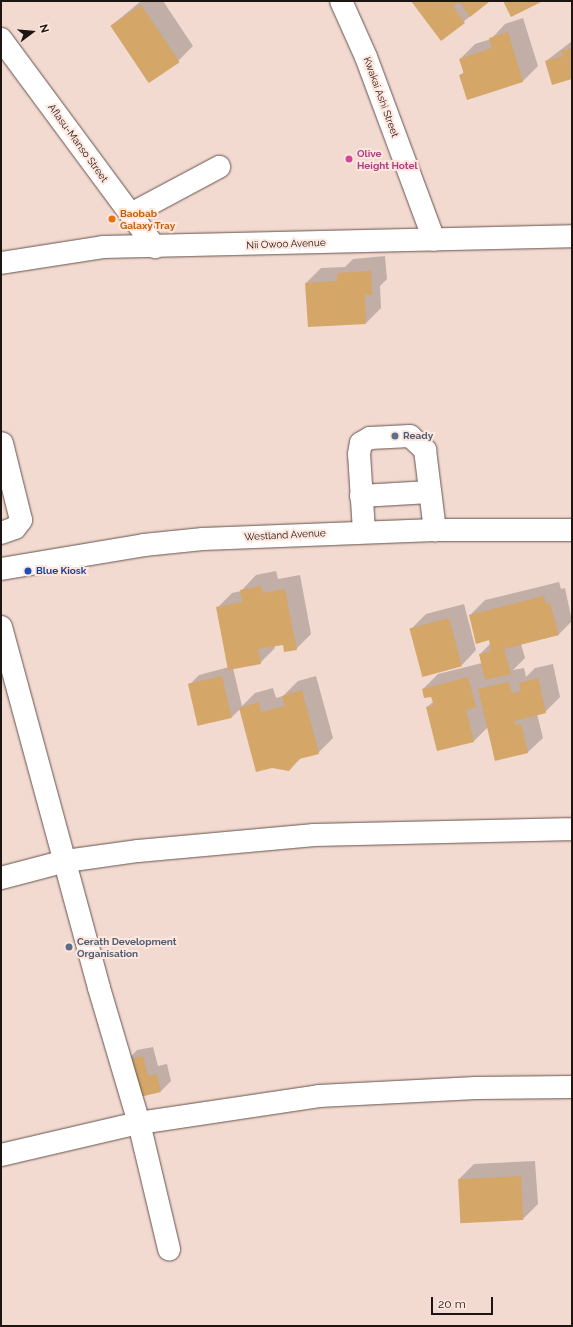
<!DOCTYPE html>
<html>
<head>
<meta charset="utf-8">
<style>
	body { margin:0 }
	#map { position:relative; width:573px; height:1327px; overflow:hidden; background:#f2dad1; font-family:Raleway,sans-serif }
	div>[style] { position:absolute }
	.shadow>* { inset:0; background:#0003 }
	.building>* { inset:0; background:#d4a667; transform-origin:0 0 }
	.roads { filter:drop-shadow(0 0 1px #67534c) drop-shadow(0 0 1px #67534c) }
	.minor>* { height:22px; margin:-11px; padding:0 11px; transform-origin:11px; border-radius:11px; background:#fff }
	.dots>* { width:11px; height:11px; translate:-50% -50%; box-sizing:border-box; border:2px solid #ffe7de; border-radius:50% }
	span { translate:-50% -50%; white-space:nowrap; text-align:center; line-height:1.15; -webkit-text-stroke:4px #ffe7de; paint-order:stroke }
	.street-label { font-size:10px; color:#1d1512 }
	.hotel-label { font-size:10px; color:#b23c85; font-weight:700 }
	.left { translate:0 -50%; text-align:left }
	.food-label { font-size:10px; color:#c56008; font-weight:700 }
	.service-label { font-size:10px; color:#4e5e75; font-weight:700 }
	.transit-label { font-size:10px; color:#164399; font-weight:700 }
	.frame { position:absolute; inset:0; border:2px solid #1d1512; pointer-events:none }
	.north { position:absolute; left:12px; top:12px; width:40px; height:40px; -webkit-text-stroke:3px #ffe7de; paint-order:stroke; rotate:74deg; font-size:11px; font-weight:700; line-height:16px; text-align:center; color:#1d1512 }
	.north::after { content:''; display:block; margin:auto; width:14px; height:18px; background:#1d1512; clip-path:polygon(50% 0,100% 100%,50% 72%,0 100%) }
	.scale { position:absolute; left:431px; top:1297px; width:62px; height:18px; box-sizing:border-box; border:2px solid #1d1512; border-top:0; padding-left:5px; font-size:12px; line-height:14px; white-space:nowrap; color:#1d1512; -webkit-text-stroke:3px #ffe7de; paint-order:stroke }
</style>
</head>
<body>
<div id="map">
	<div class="shadow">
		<i style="clip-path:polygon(141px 1px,163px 1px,193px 46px,178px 61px,148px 82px,111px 26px)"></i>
		<i style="clip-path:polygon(412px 1px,489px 1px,441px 40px)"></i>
		<i style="clip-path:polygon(523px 18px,538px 66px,523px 81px,460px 75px,464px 72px,460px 59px,475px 44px,491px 39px,505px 24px)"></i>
		<i style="clip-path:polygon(572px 41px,572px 78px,546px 61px)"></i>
		<i style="clip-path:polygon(385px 256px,387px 279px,380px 286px,381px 308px,366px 323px,309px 326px,306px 283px,321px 268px,345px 267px,353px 259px)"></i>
		<i style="clip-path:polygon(276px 571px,278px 579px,300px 575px,311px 634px,296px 649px,283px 643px,274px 645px,275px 648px,260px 663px,233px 668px,242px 706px,255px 693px,273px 688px,276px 698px,283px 696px,298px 681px,316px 676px,333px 738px,318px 753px,302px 757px,289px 770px,240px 709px,232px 717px,199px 725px,189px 685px,199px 675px,229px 667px,217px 608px,232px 593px,241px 591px,256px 575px)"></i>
		<i style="clip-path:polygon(559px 582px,561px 589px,565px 588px,572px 621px,558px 635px,521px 644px,525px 658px,513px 670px,524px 668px,526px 677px,535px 668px,553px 664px,560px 697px,545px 712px,537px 714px,543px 738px,528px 752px,495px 760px,488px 727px,474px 741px,427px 707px,434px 701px,432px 696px,423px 689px,438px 674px,482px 663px,480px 654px,491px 643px,470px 615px,485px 600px)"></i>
		<i style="clip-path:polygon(464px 604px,476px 650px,462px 665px,411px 629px,426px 614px)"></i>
		<i style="clip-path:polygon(153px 1047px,158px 1066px,167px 1064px,171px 1081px,161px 1091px,127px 1061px,137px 1050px)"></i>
		<i style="clip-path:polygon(535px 1161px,538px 1204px,523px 1219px,459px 1179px,474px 1164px)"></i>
	</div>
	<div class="building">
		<i style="clip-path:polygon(411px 1px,487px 1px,489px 2px,470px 17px,459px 2px,453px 6px,465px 23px,441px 41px)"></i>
		<i style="clip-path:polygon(503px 1px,543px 1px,511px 17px)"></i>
		<i style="left:141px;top:5px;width:69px;height:37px;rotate:56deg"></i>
		<i style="clip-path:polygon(508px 32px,523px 82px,467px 100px,459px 75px,464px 74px,459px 59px,492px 48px,489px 38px)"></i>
		<i style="clip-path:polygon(572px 48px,572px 79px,552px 85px,545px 61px,563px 56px,561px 51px)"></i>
		<i style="clip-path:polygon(371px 271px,372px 295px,365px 295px,366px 324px,308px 327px,305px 283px,337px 281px,337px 273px)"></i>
		<i style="clip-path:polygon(261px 586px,263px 593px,285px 589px,297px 650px,284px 652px,283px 645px,258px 649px,261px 664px,228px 670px,216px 607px,242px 602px,240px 590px)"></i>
		<i style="clip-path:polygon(544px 596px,546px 604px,550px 603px,559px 635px,504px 649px,511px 674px,485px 680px,479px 654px,491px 651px,489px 640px,476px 644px,469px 615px)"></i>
		<i style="left:449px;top:618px;width:50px;height:41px;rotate:75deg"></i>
		<i style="left:222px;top:676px;width:43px;height:35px;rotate:77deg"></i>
		<i style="clip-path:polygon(468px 677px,476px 707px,466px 710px,474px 742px,437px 751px,426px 707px,434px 705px,431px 697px,424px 698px,422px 689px)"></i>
		<i style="clip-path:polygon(538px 678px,546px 713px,514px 721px,515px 725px,521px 724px,528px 753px,495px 761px,478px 689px,509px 682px,512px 693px,521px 691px,519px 683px)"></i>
		<i style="clip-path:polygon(302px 690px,319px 754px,299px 759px,289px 771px,272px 768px,256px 772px,239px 708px,259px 702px,261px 712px,285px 706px,282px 696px)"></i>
		<i style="clip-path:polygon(143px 1056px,148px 1076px,157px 1074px,161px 1092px,135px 1098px,126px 1060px)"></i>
		<i style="left:521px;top:1176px;width:44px;height:63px;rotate:87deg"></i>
	</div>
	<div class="roads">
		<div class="minor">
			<i style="left:341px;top:1px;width:61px;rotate:65.9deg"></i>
			<i style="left:366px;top:57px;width:195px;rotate:69.6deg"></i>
			<i style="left:1px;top:39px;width:259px;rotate:53.5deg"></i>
			<i style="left:131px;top:214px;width:100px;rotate:-28.1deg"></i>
			<i style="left:1px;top:263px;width:103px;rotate:-8.9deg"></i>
			<i style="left:103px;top:247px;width:469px;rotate:-1.3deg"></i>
			<i style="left:361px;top:496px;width:69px;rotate:-3.3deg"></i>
			<i style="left:364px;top:531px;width:77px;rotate:-93.7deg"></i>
			<i style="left:359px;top:454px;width:11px;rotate:-80deg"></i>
			<i style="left:361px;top:443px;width:10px;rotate:-29deg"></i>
			<i style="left:370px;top:438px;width:40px;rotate:-2.9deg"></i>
			<i style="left:410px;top:436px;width:21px;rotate:43deg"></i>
			<i style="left:425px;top:450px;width:81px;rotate:82.9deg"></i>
			<i style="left:1px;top:533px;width:15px;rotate:-20deg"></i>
			<i style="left:15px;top:528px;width:10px;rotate:-53deg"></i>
			<i style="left:21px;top:520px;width:79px;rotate:-103.9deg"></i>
			<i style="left:1px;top:569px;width:145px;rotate:-9.5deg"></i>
			<i style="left:144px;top:545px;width:59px;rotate:-5.8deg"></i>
			<i style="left:203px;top:539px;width:232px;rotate:-2.2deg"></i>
			<i style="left:435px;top:530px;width:137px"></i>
			<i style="left:1px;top:627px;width:374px;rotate:74.8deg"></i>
			<i style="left:99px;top:988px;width:141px;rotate:73.5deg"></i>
			<i style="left:139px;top:1123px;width:130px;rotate:76.6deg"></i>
			<i style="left:1px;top:878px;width:67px;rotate:-14.7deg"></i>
			<i style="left:66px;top:861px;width:73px;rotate:-7.9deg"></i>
			<i style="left:138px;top:851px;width:177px;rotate:-5.2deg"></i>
			<i style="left:314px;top:835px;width:258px;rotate:-1.3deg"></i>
			<i style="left:1px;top:1155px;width:142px;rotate:-13.1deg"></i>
			<i style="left:139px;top:1123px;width:182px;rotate:-8.5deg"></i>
			<i style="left:319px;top:1096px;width:157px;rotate:-2.9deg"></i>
			<i style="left:476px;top:1088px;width:96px;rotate:-0.6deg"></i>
		</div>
	</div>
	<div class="dots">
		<i style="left:349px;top:159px;background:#d1479c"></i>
		<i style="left:112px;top:219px;background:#e8710a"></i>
		<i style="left:395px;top:436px;background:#5c6f8a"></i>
		<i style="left:28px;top:571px;background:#1a4fb4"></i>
		<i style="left:69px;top:947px;background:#5c6f8a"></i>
	</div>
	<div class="street-label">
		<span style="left:381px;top:97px;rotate:70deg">Kwakai Ashi Street</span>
		<span style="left:78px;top:143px;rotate:54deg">Aflasu-Manso Street</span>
		<span style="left:286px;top:244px;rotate:-2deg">Nii Owoo Avenue</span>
		<span style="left:285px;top:535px;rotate:-3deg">Westland Avenue</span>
	</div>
	<div class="hotel-label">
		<span class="left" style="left:357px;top:159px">Olive<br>Height Hotel</span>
	</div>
	<div class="food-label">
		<span class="left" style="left:120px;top:219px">Baobab<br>Galaxy Tray</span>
	</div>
	<div class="service-label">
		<span class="left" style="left:403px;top:436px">Ready</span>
		<span class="left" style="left:77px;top:947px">Cerath Development<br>Organisation</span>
	</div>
	<div class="transit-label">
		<span class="left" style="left:36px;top:571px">Blue Kiosk</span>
	</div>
	<div class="frame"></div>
	<div class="north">N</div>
	<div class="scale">20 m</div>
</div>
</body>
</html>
